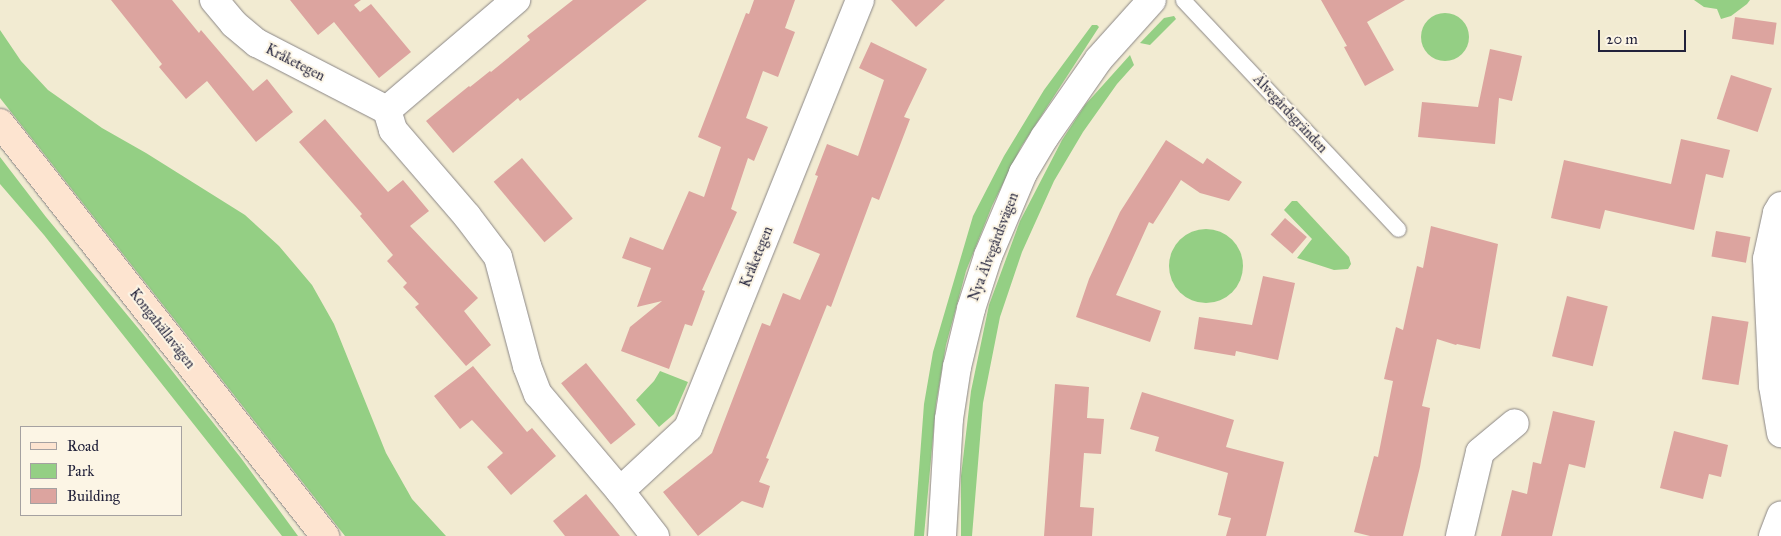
<!DOCTYPE html>
<html>
<head>
<meta charset="utf-8">
<style>
	body { margin:0 }
	#map { position:relative; width:1781px; height:536px; overflow:hidden; background:#f2ebd2; font-family:"IM FELL Great Primer",serif }
	div>[style] { position:absolute }
	.green>* { inset:0; background:#94cf84 }
	.round { border-radius:50% }
	.building>* { inset:0; background:#dca49f; transform-origin:0 0 }
	.roads { filter:drop-shadow(0 0 1px #8a8686) drop-shadow(0 0 1px #8a8686) }
	.lane>* { height:15px; margin:-7.5px; padding:0 7.5px; transform-origin:7.5px; border-radius:7.5px; background:#fff }
	.street>* { height:28px; margin:-14px; padding:0 14px; transform-origin:14px; border-radius:14px; background:#fff }
	.secondary>* { height:28px; margin:-14px; padding:0 14px; transform-origin:14px; border-radius:14px; background:#fde4d0 }
	span { translate:-50% -50%; white-space:nowrap; text-align:center; line-height:1.15; -webkit-text-stroke:4px #fcf5e5; paint-order:stroke }
	.street-label { font-size:14px; color:#22223b }
	.legend { position:absolute; left:20px; top:426px; width:162px; height:90px; box-sizing:border-box; background:#fcf5e5; border:1px solid #a5a1a1; margin:0; padding:6px 9px; list-style:none; font-size:15px; color:#22223b }
	.legend li { display:flex; align-items:center; gap:10px; height:25px }
	.legend b { width:25px; border:1px solid #a5a1a1 }
	.scale { position:absolute; left:1598px; top:30px; width:88px; height:22px; box-sizing:border-box; border:2px solid #22223b; border-top:0; padding-left:6px; font-size:15px; line-height:18px; white-space:nowrap; color:#22223b; -webkit-text-stroke:4px #fcf5e5; paint-order:stroke }
</style>
</head>
<body>
<div id="map">
	<div class="green">
		<i style="clip-path:polygon(1694px 0,1750px 0,1747px 4px,1731px 16px,1721px 19px,1717px 9px,1704px 7px)"></i>
		<i class="round" style="left:1421px;top:13px;width:48px;height:48px"></i>
		<i style="clip-path:polygon(1174px 16px,1176px 19px,1150px 45px,1140px 43px,1164px 18px)"></i>
		<i style="clip-path:polygon(1092px 25px,1097px 25px,1099px 27px,1021px 147px,992px 206px,966px 271px,946px 345px,936px 404px,924px 536px,914px 536px,924px 404px,933px 352px,973px 216px,1004px 156px,1044px 90px)"></i>
		<i style="clip-path:polygon(0 30px,21px 61px,48px 90px,102px 128px,146px 153px,245px 215px,279px 246px,312px 285px,334px 324px,386px 453px,412px 499px,446px 536px,345px 536px,0 98px)"></i>
		<i style="clip-path:polygon(1130px 55px,1134px 65px,1117px 84px,1083px 132px,1054px 181px,1022px 252px,1000px 317px,983px 403px,972px 536px,961px 536px,961px 476px,971px 391px,989px 305px,1020px 221px,1062px 140px,1085px 105px)"></i>
		<i style="clip-path:polygon(0 157px,46px 217px,143px 334px,241px 458px,298px 536px,282px 536px,44px 235px,0 184px)"></i>
		<i style="clip-path:polygon(1292px 201px,1297px 201px,1349px 257px,1351px 264px,1348px 269px,1334px 270px,1297px 258px,1312px 239px,1284px 210px)"></i>
		<i class="round" style="left:1169px;top:229px;width:74px;height:74px"></i>
		<i style="clip-path:polygon(660px 371px,688px 382px,674px 414px,659px 427px,636px 400px,654px 381px)"></i>
	</div>
	<div class="building">
		<i style="clip-path:polygon(111px 0,172px 0,199px 33px,201px 30px,253px 91px,267px 79px,293px 112px,256px 142px,207px 81px,186px 99px,159px 67px,162px 64px)"></i>
		<i style="clip-path:polygon(290px 0,361px 0,354px 5px,360px 12px,371px 4px,411px 52px,379px 78px,334px 22px,318px 35px)"></i>
		<i style="clip-path:polygon(573px 0,647px 0,520px 101px,518px 98px,453px 153px,426px 121px,469px 86px,470px 87px,490px 71px,491px 72px,530px 40px,527px 36px)"></i>
		<i style="clip-path:polygon(754px 0,795px 0,785px 28px,795px 32px,778px 77px,763px 71px,746px 118px,768px 127px,754px 161px,748px 158px,731px 209px,737px 212px,702px 290px,705px 291px,692px 326px,685px 324px,669px 369px,621px 351px,630px 327px,662px 301px,637px 307px,651px 268px,622px 258px,630px 237px,663px 250px,689px 191px,704px 197px,721px 147px,698px 137px,746px 13px,749px 14px)"></i>
		<i style="clip-path:polygon(891px 0,945px 0,916px 27px)"></i>
		<i style="clip-path:polygon(1321px 0,1405px 0,1367px 22px,1394px 70px,1365px 86px,1344px 47px,1347px 46px)"></i>
		<i style="left:1735px;top:17px;width:42px;height:22px;rotate:8deg"></i>
		<i style="clip-path:polygon(871px 42px,927px 69px,904px 117px,910px 119px,879px 200px,872px 197px,831px 307px,827px 305px,766px 458px,769px 459px,759px 482px,770px 486px,763px 508px,742px 501px,698px 536px,663px 492px,712px 453px,762px 323px,770px 326px,783px 293px,800px 300px,820px 254px,793px 243px,818px 176px,815px 175px,827px 144px,858px 156px,884px 80px,859px 68px)"></i>
		<i style="clip-path:polygon(1490px 49px,1522px 56px,1512px 101px,1499px 98px,1495px 144px,1418px 137px,1422px 102px,1478px 107px)"></i>
		<i style="left:1731px;top:75px;width:43px;height:46px;rotate:18deg"></i>
		<i style="clip-path:polygon(325px 119px,388px 192px,403px 180px,429px 211px,410px 226px,478px 298px,464px 311px,491px 345px,466px 366px,415px 307px,419px 304px,403px 287px,407px 283px,387px 261px,393px 255px,360px 216px,362px 214px,299px 142px)"></i>
		<i style="clip-path:polygon(1681px 139px,1730px 150px,1723px 178px,1706px 174px,1694px 230px,1605px 210px,1600px 229px,1551px 218px,1564px 160px,1671px 184px)"></i>
		<i style="clip-path:polygon(1166px 140px,1203px 164px,1207px 158px,1242px 182px,1229px 201px,1200px 193px,1181px 180px,1153px 224px,1149px 222px,1116px 295px,1161px 311px,1150px 342px,1076px 317px,1089px 279px,1120px 212px)"></i>
		<i style="left:522px;top:158px;width:79px;height:37px;rotate:50deg"></i>
		<i style="left:1285px;top:218px;width:29px;height:22px;rotate:41deg"></i>
		<i style="clip-path:polygon(1431px 226px,1498px 244px,1480px 349px,1457px 344px,1456px 345px,1437px 339px,1422px 406px,1430px 408px,1420px 467px,1403px 536px,1370px 536px,1354px 532px,1374px 456px,1378px 457px,1393px 381px,1384px 379px,1396px 327px,1403px 330px,1417px 266px,1423px 268px)"></i>
		<i style="left:1716px;top:231px;width:35px;height:26px;rotate:10deg"></i>
		<i style="clip-path:polygon(1263px 276px,1295px 283px,1278px 360px,1236px 351px,1235px 356px,1194px 349px,1199px 317px,1252px 325px)"></i>
		<i style="left:1567px;top:296px;width:42px;height:62px;rotate:14deg"></i>
		<i style="left:1712px;top:316px;width:37px;height:64px;rotate:9deg"></i>
		<i style="left:586px;top:363px;width:79px;height:32px;rotate:51deg"></i>
		<i style="clip-path:polygon(473px 366px,527px 432px,532px 428px,556px 456px,511px 495px,487px 467px,503px 453px,472px 420px,460px 429px,434px 396px)"></i>
		<i style="clip-path:polygon(1055px 384px,1089px 387px,1087px 418px,1104px 419px,1101px 454px,1084px 453px,1080px 507px,1094px 508px,1092px 536px,1044px 536px)"></i>
		<i style="clip-path:polygon(1142px 392px,1234px 420px,1226px 447px,1284px 462px,1266px 536px,1226px 536px,1231px 518px,1218px 515px,1228px 473px,1155px 451px,1159px 437px,1130px 429px)"></i>
		<i style="clip-path:polygon(1553px 411px,1595px 421px,1585px 468px,1569px 464px,1552px 536px,1501px 536px,1512px 490px,1527px 494px,1533px 462px,1541px 464px)"></i>
		<i style="clip-path:polygon(1674px 431px,1728px 445px,1721px 477px,1709px 474px,1703px 499px,1660px 488px)"></i>
		<i style="clip-path:polygon(586px 494px,620px 536px,565px 536px,553px 521px)"></i>
	</div>
	<div class="roads">
		<div class="lane">
			<i style="left:1183px;top:0;width:314px;rotate:46.8deg"></i>
		</div>
		<div class="street">
			<i style="left:214px;top:0;width:31px;rotate:50deg"></i>
			<i style="left:234px;top:24px;width:30px;rotate:40deg"></i>
			<i style="left:257px;top:43px;width:146px;rotate:27.3deg"></i>
			<i style="left:387px;top:110px;width:21px;rotate:73deg"></i>
			<i style="left:393px;top:130px;width:113px;rotate:49.3deg"></i>
			<i style="left:467px;top:216px;width:51px;rotate:52.9deg"></i>
			<i style="left:498px;top:257px;width:113px;rotate:75.1deg"></i>
			<i style="left:527px;top:366px;width:30px;rotate:69deg"></i>
			<i style="left:538px;top:394px;width:127px;rotate:49.8deg"></i>
			<i style="left:620px;top:491px;width:57px;rotate:52.1deg"></i>
			<i style="left:387px;top:110px;width:170px;rotate:-40.5deg"></i>
			<i style="left:1781px;top:206px;width:8px;rotate:120deg"></i>
			<i style="left:1777px;top:213px;width:47px;rotate:102.3deg"></i>
			<i style="left:1767px;top:259px;width:127px;rotate:87.3deg"></i>
			<i style="left:1773px;top:386px;width:48px;rotate:80.3deg"></i>
			<i style="left:620px;top:491px;width:93px;rotate:-42.8deg"></i>
			<i style="left:688px;top:428px;width:461px;rotate:-68.1deg"></i>
			<i style="left:942px;top:536px;width:117px;rotate:-86.6deg"></i>
			<i style="left:949px;top:419px;width:53px;rotate:-81.3deg"></i>
			<i style="left:957px;top:367px;width:60px;rotate:-76.4deg"></i>
			<i style="left:971px;top:309px;width:56px;rotate:-72.2deg"></i>
			<i style="left:988px;top:256px;width:90px;rotate:-67.1deg"></i>
			<i style="left:1023px;top:173px;width:41px;rotate:-59deg"></i>
			<i style="left:1044px;top:138px;width:96px;rotate:-55.2deg"></i>
			<i style="left:1099px;top:59px;width:79px;rotate:-48.1deg"></i>
			<i style="left:1460px;top:536px;width:86px;rotate:-76.6deg"></i>
			<i style="left:1480px;top:452px;width:45px;rotate:-39.6deg"></i>
			<i style="left:1773px;top:536px;width:22px;rotate:-69deg"></i>
		</div>
		<div class="secondary">
			<i style="left:0;top:123px;width:526px;rotate:51.8deg"></i>
		</div>
	</div>
	<div class="street-label">
		<span style="left:295px;top:63px;rotate:27deg">Kråketegen</span>
		<span style="left:1290px;top:114px;rotate:47deg">Älvegårdsgränden</span>
		<span style="left:994px;top:247px;rotate:-69deg">Nya Älvegårdsvägen</span>
		<span style="left:757px;top:257px;rotate:-68deg">Kråketegen</span>
		<span style="left:162px;top:329px;rotate:52deg">Kongahällavägen</span>
	</div>
	<ul class="legend">
	<li><b style="height:6px;background:#fde4d0"></b>Road</li>
	<li><b style="height:14px;background:#94cf84"></b>Park</li>
	<li><b style="height:14px;background:#dca49f"></b>Building</li>
	</ul>
	<div class="scale">20 m</div>
</div>
</body>
</html>
